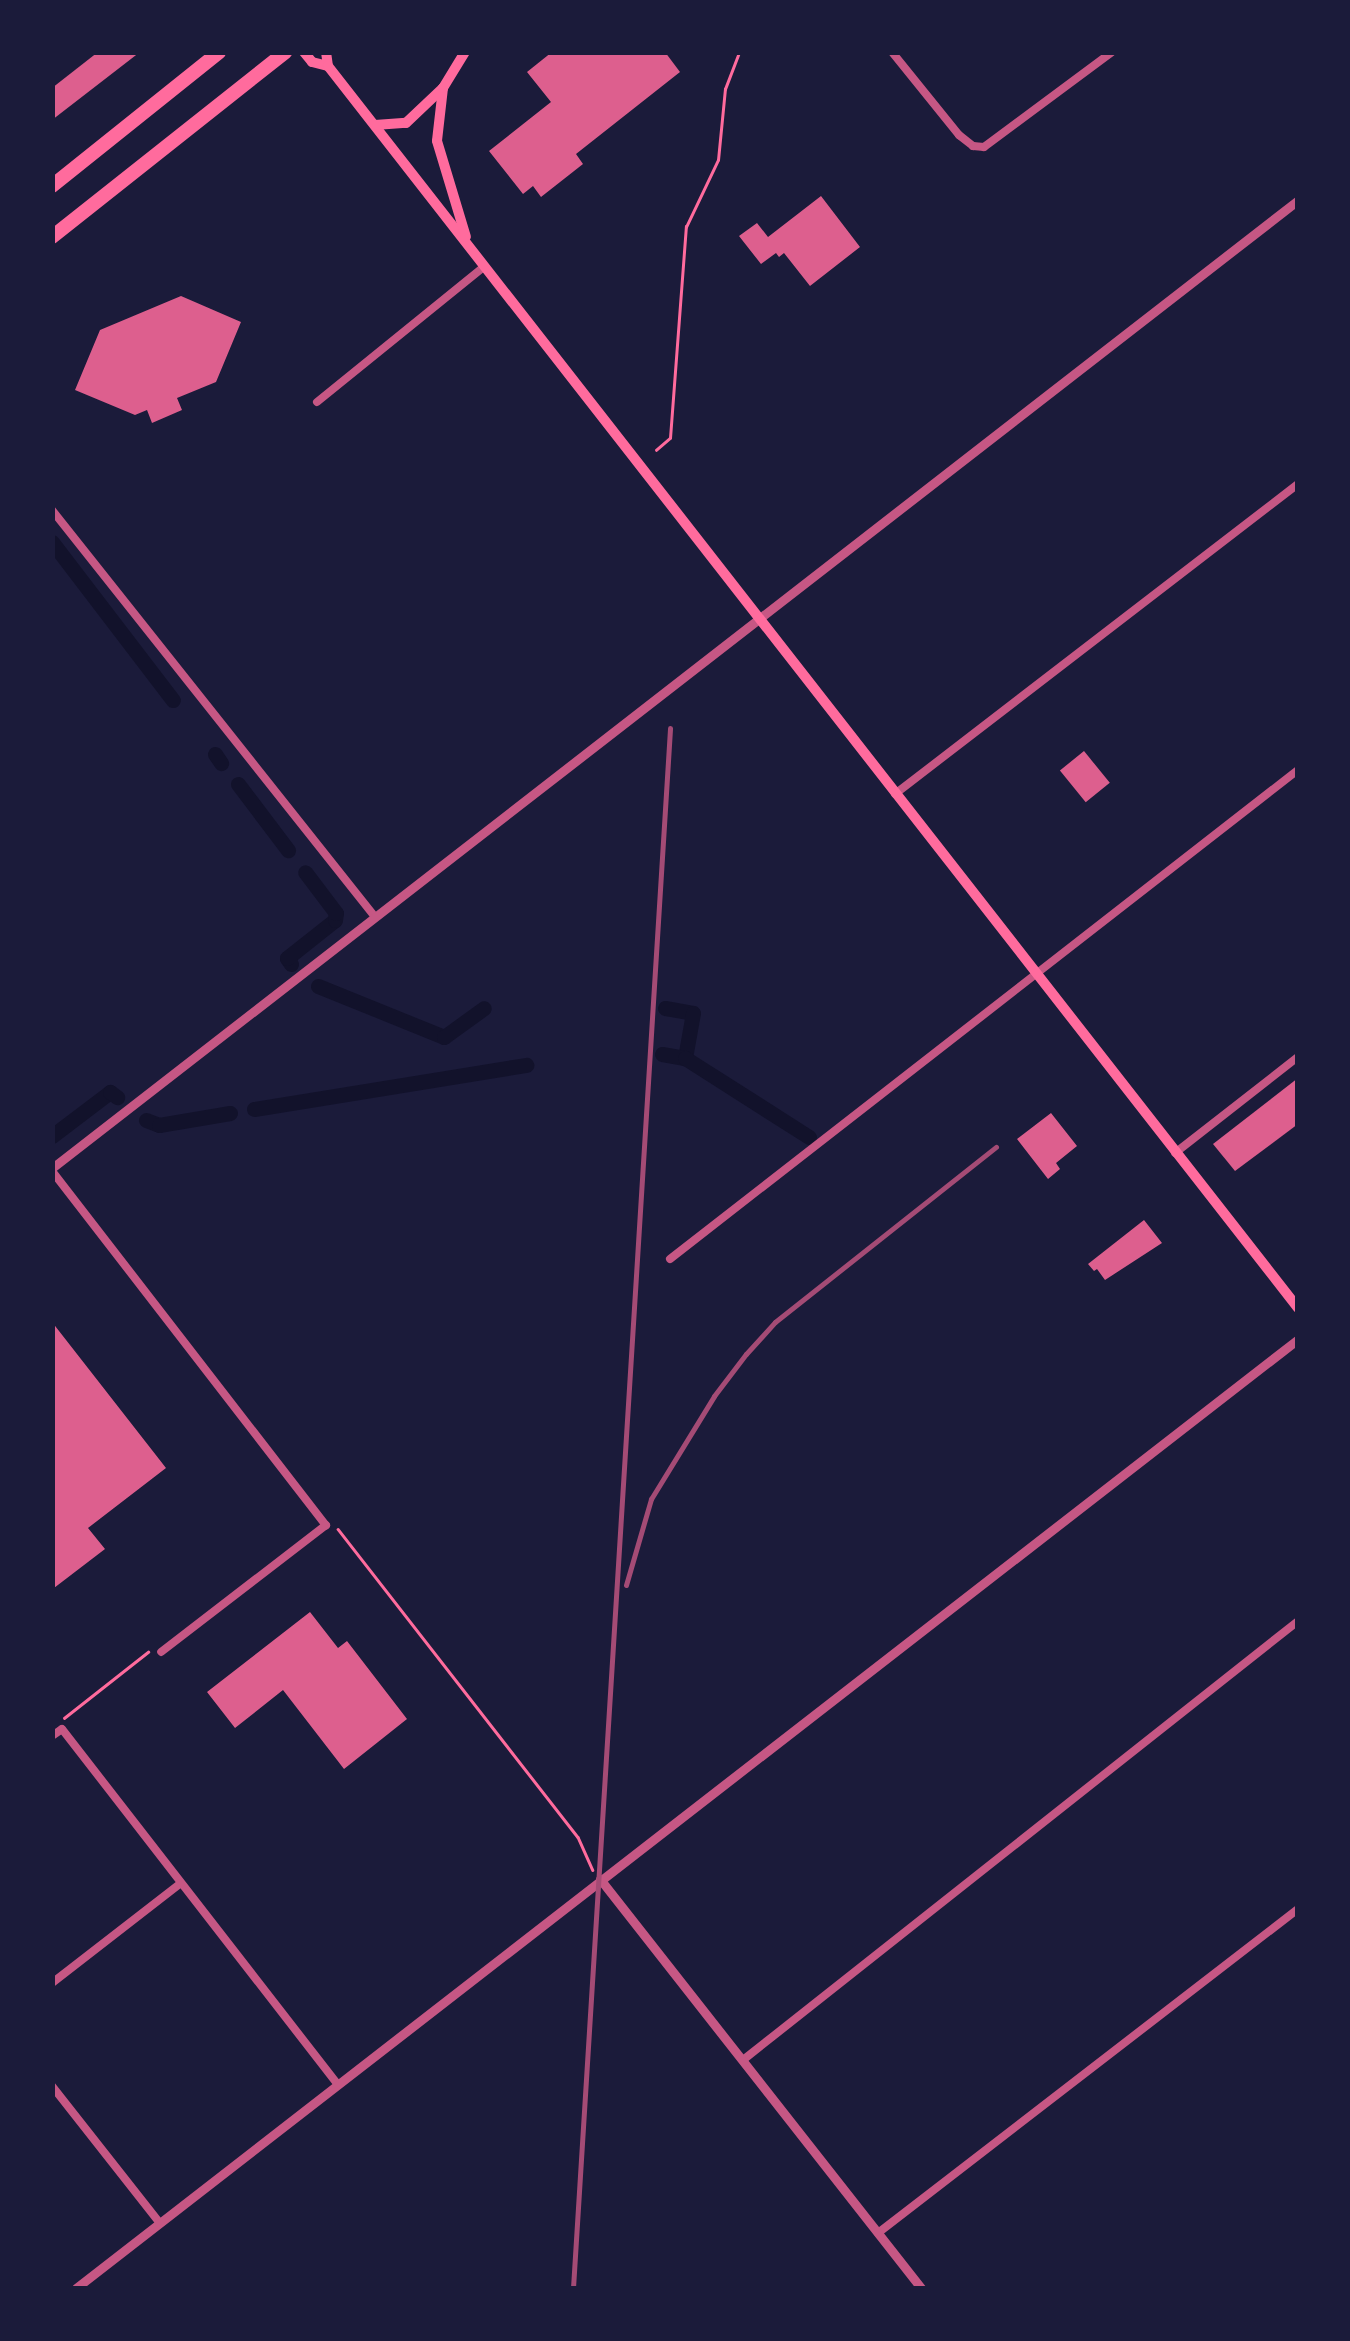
<!DOCTYPE html>
<html>
<head>
<meta charset="utf-8">
<style>
	body { margin:0 }
	#map { position:relative; width:1350px; height:2341px; overflow:hidden; background:#1b1b3a; font-family:Helvetica,sans-serif }
	div>[style] { position:absolute }
	.canal>* { height:15px; margin:-7.5px; padding:0 7.5px; transform-origin:7.5px; border-radius:7.5px; background:#12122b }
	.building>* { inset:0; background:#dd5f8e; transform-origin:0 0 }
	.path>* { height:2.5px; margin:-1.25px; padding:0 1.25px; transform-origin:1.25px; border-radius:1.25px; background:#ff6b9d }
	.minor>* { height:8px; margin:-4px; padding:0 4px; transform-origin:4px; border-radius:4px; background:#c65784 }
	.tertiary>* { height:9px; margin:-4.5px; padding:0 4.5px; transform-origin:4.5px; border-radius:4.5px; background:#c65784 }
	.secondary>* { height:10px; margin:-5px; padding:0 5px; transform-origin:5px; border-radius:5px; background:#ff6b9d }
	.motorway>* { height:14px; margin:-7px; padding:0 7px; transform-origin:7px; border-radius:7px; background:#ff6b9d }
	.rail>* { height:5px; margin:-2.5px; padding:0 2.5px; transform-origin:2.5px; border-radius:2.5px; background:#a44b75 }
	span { translate:-50% -50%; white-space:nowrap; text-align:center; line-height:1.15; -webkit-text-stroke:10px #1b1b3a; paint-order:stroke }
	.frame { position:absolute; inset:0; border:55px solid #1b1b3a; pointer-events:none }
</style>
</head>
<body>
<div id="map">
	<div class="canal">
		<i style="left:52px;top:542px;width:199px;rotate:52.6deg"></i>
		<i style="left:215px;top:754px;width:11px;rotate:56deg"></i>
		<i style="left:238px;top:784px;width:83px;rotate:52.9deg"></i>
		<i style="left:291px;top:964px;width:7px;rotate:-124deg"></i>
		<i style="left:287px;top:958px;width:61px;rotate:-38.4deg"></i>
		<i style="left:335px;top:920px;width:7px;rotate:-82deg"></i>
		<i style="left:336px;top:913px;width:51px;rotate:-127.1deg"></i>
		<i style="left:318px;top:986px;width:136px;rotate:22deg"></i>
		<i style="left:444px;top:1037px;width:49px;rotate:-35.9deg"></i>
		<i style="left:665px;top:1008px;width:28px;rotate:10deg"></i>
		<i style="left:693px;top:1013px;width:46px;rotate:100.1deg"></i>
		<i style="left:662px;top:1054px;width:23px;rotate:10deg"></i>
		<i style="left:685px;top:1058px;width:147px;rotate:32.5deg"></i>
		<i style="left:254px;top:1109px;width:276px;rotate:-9.2deg"></i>
		<i style="left:146px;top:1120px;width:14px;rotate:21deg"></i>
		<i style="left:159px;top:1125px;width:72px;rotate:-9.6deg"></i>
		<i style="left:52px;top:1136px;width:73px;rotate:-37.2deg"></i>
		<i style="left:110px;top:1092px;width:9px;rotate:36deg"></i>
	</div>
	<div class="building">
		<i style="clip-path:polygon(98px 52px,140px 52px,52px 120px,52px 88px)"></i>
		<i style="clip-path:polygon(552px 52px,665px 52px,680px 72px,576px 154px,583px 164px,541px 197px,533px 186px,523px 194px,489px 151px,551px 102px,527px 72px)"></i>
		<i style="clip-path:polygon(821px 196px,860px 247px,810px 286px,784px 253px,779px 257px,776px 253px,761px 264px,739px 236px,757px 223px,768px 237px)"></i>
		<i style="clip-path:polygon(181px 296px,241px 322px,216px 382px,177px 398px,182px 410px,152px 423px,147px 410px,135px 415px,75px 390px,100px 330px)"></i>
		<i style="left:1084px;top:751px;width:41px;height:31px;rotate:51deg"></i>
		<i style="clip-path:polygon(1298px 1078px,1298px 1124px,1235px 1171px,1213px 1144px)"></i>
		<i style="clip-path:polygon(1051px 1113px,1077px 1146px,1056px 1163px,1060px 1169px,1048px 1179px,1017px 1139px)"></i>
		<i style="clip-path:polygon(1144px 1220px,1162px 1243px,1105px 1280px,1097px 1269px,1094px 1271px,1088px 1264px)"></i>
		<i style="clip-path:polygon(52px 1322px,166px 1468px,88px 1528px,105px 1549px,54px 1588px)"></i>
		<i style="clip-path:polygon(310px 1612px,338px 1648px,347px 1641px,407px 1719px,344px 1769px,283px 1690px,235px 1728px,207px 1692px)"></i>
	</div>
	<div class="path">
		<i style="left:656px;top:450px;width:18px;rotate:-41deg"></i>
		<i style="left:670px;top:438px;width:212px;rotate:-85.7deg"></i>
		<i style="left:686px;top:227px;width:74px;rotate:-64.5deg"></i>
		<i style="left:718px;top:160px;width:71px;rotate:-84.4deg"></i>
		<i style="left:725px;top:89px;width:40px;rotate:-69deg"></i>
		<i style="left:338px;top:1529px;width:390px;rotate:52.1deg"></i>
		<i style="left:578px;top:1837px;width:36px;rotate:66deg"></i>
		<i style="left:64px;top:1718px;width:107px;rotate:-38.2deg"></i>
	</div>
	<div class="minor">
		<i style="left:892px;top:52px;width:107px;rotate:51.1deg"></i>
		<i style="left:959px;top:135px;width:18px;rotate:38deg"></i>
		<i style="left:973px;top:146px;width:11px;rotate:5deg"></i>
		<i style="left:984px;top:147px;width:159px;rotate:-36.6deg"></i>
		<i style="left:317px;top:402px;width:215px;rotate:-39deg"></i>
		<i style="left:52px;top:510px;width:520px;rotate:51.56deg"></i>
		<i style="left:895px;top:794px;width:508px;rotate:-37.57deg"></i>
		<i style="left:1175px;top:1153px;width:156px;rotate:-38deg"></i>
		<i style="left:52px;top:1171px;width:448px;rotate:52.3deg"></i>
		<i style="left:326px;top:1525px;width:208px;rotate:142.4deg"></i>
		<i style="left:670px;top:1259px;width:796px;rotate:-37.91deg"></i>
		<i style="left:52px;top:1736px;width:12px;rotate:-35deg"></i>
		<i style="left:62px;top:1729px;width:449px;rotate:52.2deg"></i>
		<i style="left:52px;top:1983px;width:163px;rotate:-37.8deg"></i>
		<i style="left:743px;top:2060px;width:708px;rotate:-38.34deg"></i>
		<i style="left:52px;top:2086px;width:173px;rotate:51.8deg"></i>
		<i style="left:878px;top:2233px;width:530px;rotate:-37.65deg"></i>
	</div>
	<div class="tertiary">
		<i style="left:52px;top:1168px;width:1578px;rotate:-37.84deg"></i>
		<i style="left:600px;top:1879px;width:520px;rotate:51.87deg"></i>
		<i style="left:76px;top:2288px;width:1547px;rotate:-37.83deg"></i>
	</div>
	<div class="secondary">
		<i style="left:304px;top:52px;width:13px;rotate:51deg"></i>
		<i style="left:312px;top:62px;width:16px;rotate:14deg"></i>
		<i style="left:326px;top:52px;width:14px;rotate:82deg"></i>
		<i style="left:328px;top:66px;width:1576px;rotate:52.01deg"></i>
		<i style="left:443px;top:88px;width:53px;rotate:96.5deg"></i>
		<i style="left:437px;top:141px;width:100px;rotate:73.2deg"></i>
		<i style="left:375px;top:125px;width:31px;rotate:-4deg"></i>
		<i style="left:406px;top:123px;width:51px;rotate:-43.4deg"></i>
		<i style="left:443px;top:88px;width:42px;rotate:-58.6deg"></i>
	</div>
	<div class="motorway">
		<i style="left:52px;top:186px;width:214px;rotate:-38.7deg"></i>
		<i style="left:52px;top:237px;width:298px;rotate:-38.4deg"></i>
	</div>
	<div class="rail">
		<i style="left:626px;top:1585px;width:90px;rotate:-73.8deg"></i>
		<i style="left:651px;top:1499px;width:121px;rotate:-58.5deg"></i>
		<i style="left:714px;top:1396px;width:53px;rotate:-52.7deg"></i>
		<i style="left:746px;top:1354px;width:43px;rotate:-47.8deg"></i>
		<i style="left:775px;top:1322px;width:282px;rotate:-38.4deg"></i>
		<i style="left:573px;top:2288px;width:1563px;rotate:-86.44deg"></i>
	</div>
	<div class="frame"></div>
</div>
</body>
</html>
